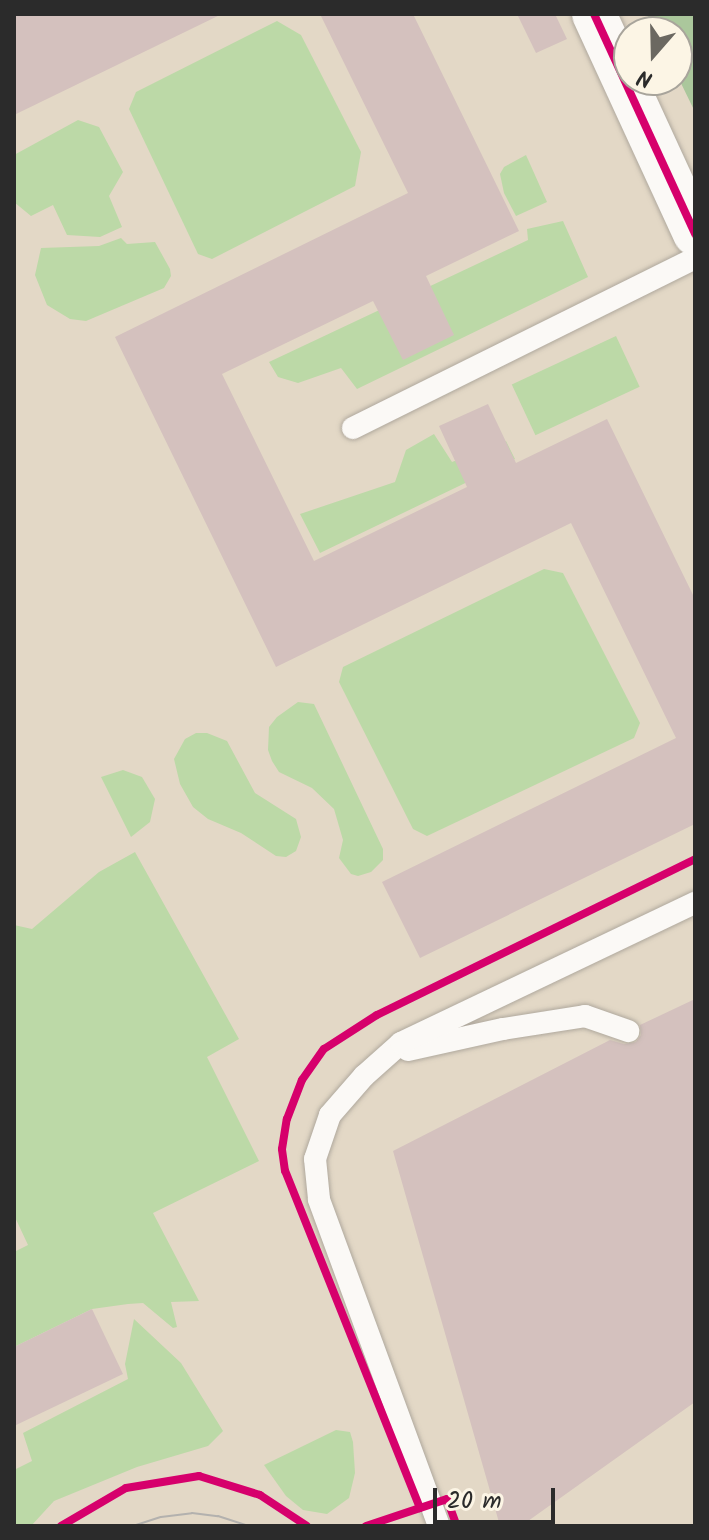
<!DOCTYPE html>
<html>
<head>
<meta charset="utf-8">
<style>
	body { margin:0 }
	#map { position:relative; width:709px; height:1540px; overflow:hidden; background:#e3d8c6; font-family:Kalam,sans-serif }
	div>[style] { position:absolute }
	.green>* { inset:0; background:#bcd9a7; transform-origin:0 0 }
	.forest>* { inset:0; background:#abc79c }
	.building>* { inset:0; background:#d4c1be }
	.roads { filter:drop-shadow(0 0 2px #afa89d) drop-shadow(0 0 2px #afa89d) }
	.service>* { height:22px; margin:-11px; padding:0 11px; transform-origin:11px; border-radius:11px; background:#fbf9f6 }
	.minor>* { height:44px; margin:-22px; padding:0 22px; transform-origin:22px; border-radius:22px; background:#fbf9f6 }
	.tram>* { height:2px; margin:-1px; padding:0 1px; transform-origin:1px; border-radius:1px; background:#b3b1ae }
	.cycleway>* { height:8px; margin:-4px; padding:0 4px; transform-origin:4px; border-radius:4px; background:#d6006c }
	span { translate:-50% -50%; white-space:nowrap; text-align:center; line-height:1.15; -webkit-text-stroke:8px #fcf5e5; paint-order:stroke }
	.frame { position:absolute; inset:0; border:16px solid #2b2b2b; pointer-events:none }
	.north { position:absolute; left:613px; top:16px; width:80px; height:80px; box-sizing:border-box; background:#fcf5e5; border:2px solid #a8a49b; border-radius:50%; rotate:200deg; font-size:22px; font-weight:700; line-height:32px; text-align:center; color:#2b2b2b }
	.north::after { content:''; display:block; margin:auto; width:28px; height:36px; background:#6b6861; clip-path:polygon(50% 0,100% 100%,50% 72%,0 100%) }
	.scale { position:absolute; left:433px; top:1488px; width:122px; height:36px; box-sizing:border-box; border:4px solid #2b2b2b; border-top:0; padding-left:10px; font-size:24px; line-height:28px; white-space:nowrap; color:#2b2b2b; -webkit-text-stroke:6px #fcf5e5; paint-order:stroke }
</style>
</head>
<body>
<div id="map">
	<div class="green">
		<i style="clip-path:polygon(277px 21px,301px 35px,361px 152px,355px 186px,212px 259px,198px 254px,129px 109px,136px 92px)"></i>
		<i style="clip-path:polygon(78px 120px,99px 127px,123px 172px,109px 196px,122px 227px,100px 237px,67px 235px,53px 205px,31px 216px,14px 202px,14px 155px)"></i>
		<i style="clip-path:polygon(526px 155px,547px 202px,516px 216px,504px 193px,500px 174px,504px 167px)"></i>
		<i style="clip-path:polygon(563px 221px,588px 277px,357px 389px,341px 368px,298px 383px,278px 377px,269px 362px,528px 240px,527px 229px)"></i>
		<i style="clip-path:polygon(121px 238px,127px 244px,155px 242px,170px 269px,171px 276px,164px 288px,86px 321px,70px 319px,47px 305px,35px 275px,41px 248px,99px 246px)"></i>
		<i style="left:616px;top:336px;width:56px;height:115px;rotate:65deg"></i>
		<i style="clip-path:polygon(434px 434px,452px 462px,506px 441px,515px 459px,320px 553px,300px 514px,395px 482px,406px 450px)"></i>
		<i style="clip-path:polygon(544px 569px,563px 573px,640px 723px,634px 738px,427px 836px,413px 829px,339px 682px,343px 667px)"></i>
		<i style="clip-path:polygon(298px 702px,314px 704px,383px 849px,383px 860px,371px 872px,358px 876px,351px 874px,339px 858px,343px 840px,334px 809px,312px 788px,279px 772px,272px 761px,268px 750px,269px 727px,277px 717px)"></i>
		<i style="clip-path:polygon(196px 733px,207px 733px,227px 741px,255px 793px,296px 819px,301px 837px,296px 851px,286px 857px,276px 856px,241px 833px,208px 819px,193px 807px,180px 784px,174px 759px,185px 739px)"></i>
		<i style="clip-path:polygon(123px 770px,142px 777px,155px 799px,150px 822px,131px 837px,101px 777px)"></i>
		<i style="clip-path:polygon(135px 852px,239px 1039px,207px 1057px,259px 1161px,153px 1213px,199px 1301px,171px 1302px,177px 1327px,173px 1328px,143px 1303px,128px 1304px,92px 1309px,14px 1347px,14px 1252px,28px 1245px,14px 1215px,14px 925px,32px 929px,99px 872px)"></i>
		<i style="clip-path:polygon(134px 1319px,181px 1363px,223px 1431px,208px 1446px,137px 1467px,54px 1501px,31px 1526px,14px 1526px,14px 1470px,32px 1461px,23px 1433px,128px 1379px,125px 1364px)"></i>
		<i style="clip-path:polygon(336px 1430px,350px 1432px,353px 1442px,355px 1473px,349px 1498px,327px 1514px,303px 1510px,286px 1496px,264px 1465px)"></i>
	</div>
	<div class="forest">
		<i style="clip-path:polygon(647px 14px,695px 14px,695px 112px,677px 75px,677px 32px,656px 32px)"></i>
	</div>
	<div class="building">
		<i style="clip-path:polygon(14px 14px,222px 14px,14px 115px)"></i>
		<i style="clip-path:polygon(320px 14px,413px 14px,519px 231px,426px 276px,454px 335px,403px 360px,373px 301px,222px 374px,314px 561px,467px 487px,439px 426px,488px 404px,516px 463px,607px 419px,695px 599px,695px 824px,420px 958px,382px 882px,676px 738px,571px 523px,276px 667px,115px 337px,408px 193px)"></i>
		<i style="clip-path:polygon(517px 14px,555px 14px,567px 39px,536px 53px)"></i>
		<i style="clip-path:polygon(695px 999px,695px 1402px,521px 1526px,500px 1526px,393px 1151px,610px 1040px,624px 1044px,636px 1042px,641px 1035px,640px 1025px)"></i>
		<i style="clip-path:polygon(92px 1309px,123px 1374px,14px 1426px,14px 1347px)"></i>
	</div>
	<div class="roads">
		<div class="service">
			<i style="left:353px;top:428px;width:382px;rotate:-26.4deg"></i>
			<i style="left:408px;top:1050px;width:97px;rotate:-12.5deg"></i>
			<i style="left:503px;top:1029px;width:83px;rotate:-9deg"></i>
			<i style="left:585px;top:1016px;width:46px;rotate:19.2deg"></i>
			<i style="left:439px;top:1526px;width:348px;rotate:-110.2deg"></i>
			<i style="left:319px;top:1199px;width:40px;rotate:-95.7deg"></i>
			<i style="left:315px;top:1159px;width:46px;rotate:-71.2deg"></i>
			<i style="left:330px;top:1115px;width:52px;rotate:-48.9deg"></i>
			<i style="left:364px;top:1076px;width:50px;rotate:-41.7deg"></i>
			<i style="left:401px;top:1043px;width:326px;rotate:-25.5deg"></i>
		</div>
		<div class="minor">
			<i style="left:594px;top:14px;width:242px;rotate:65.3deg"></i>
		</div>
	</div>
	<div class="tram">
		<i style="left:133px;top:1526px;width:29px;rotate:-18deg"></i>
		<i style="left:161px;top:1517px;width:31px;rotate:-7deg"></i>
		<i style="left:192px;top:1513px;width:26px;rotate:7deg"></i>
		<i style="left:218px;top:1516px;width:33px;rotate:18deg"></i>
	</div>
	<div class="cycleway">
		<i style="left:594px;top:14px;width:242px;rotate:65.3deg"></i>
		<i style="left:420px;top:1508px;width:363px;rotate:-111.8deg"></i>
		<i style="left:285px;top:1171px;width:22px;rotate:-98deg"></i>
		<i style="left:282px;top:1149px;width:30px;rotate:-81deg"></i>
		<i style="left:287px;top:1119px;width:42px;rotate:-69deg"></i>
		<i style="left:302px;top:1080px;width:38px;rotate:-55deg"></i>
		<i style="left:324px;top:1049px;width:63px;rotate:-32.7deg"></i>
		<i style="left:377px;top:1015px;width:354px;rotate:-26.1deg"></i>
		<i style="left:61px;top:1526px;width:75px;rotate:-30.3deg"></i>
		<i style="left:126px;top:1488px;width:74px;rotate:-9.3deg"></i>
		<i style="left:199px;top:1476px;width:64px;rotate:17.3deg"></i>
		<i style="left:260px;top:1495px;width:56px;rotate:33.4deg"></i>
		<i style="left:366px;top:1526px;width:85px;rotate:-18.4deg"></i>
		<i style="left:447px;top:1499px;width:29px;rotate:70deg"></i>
	</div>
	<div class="frame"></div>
	<div class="north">N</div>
	<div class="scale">20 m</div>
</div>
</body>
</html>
